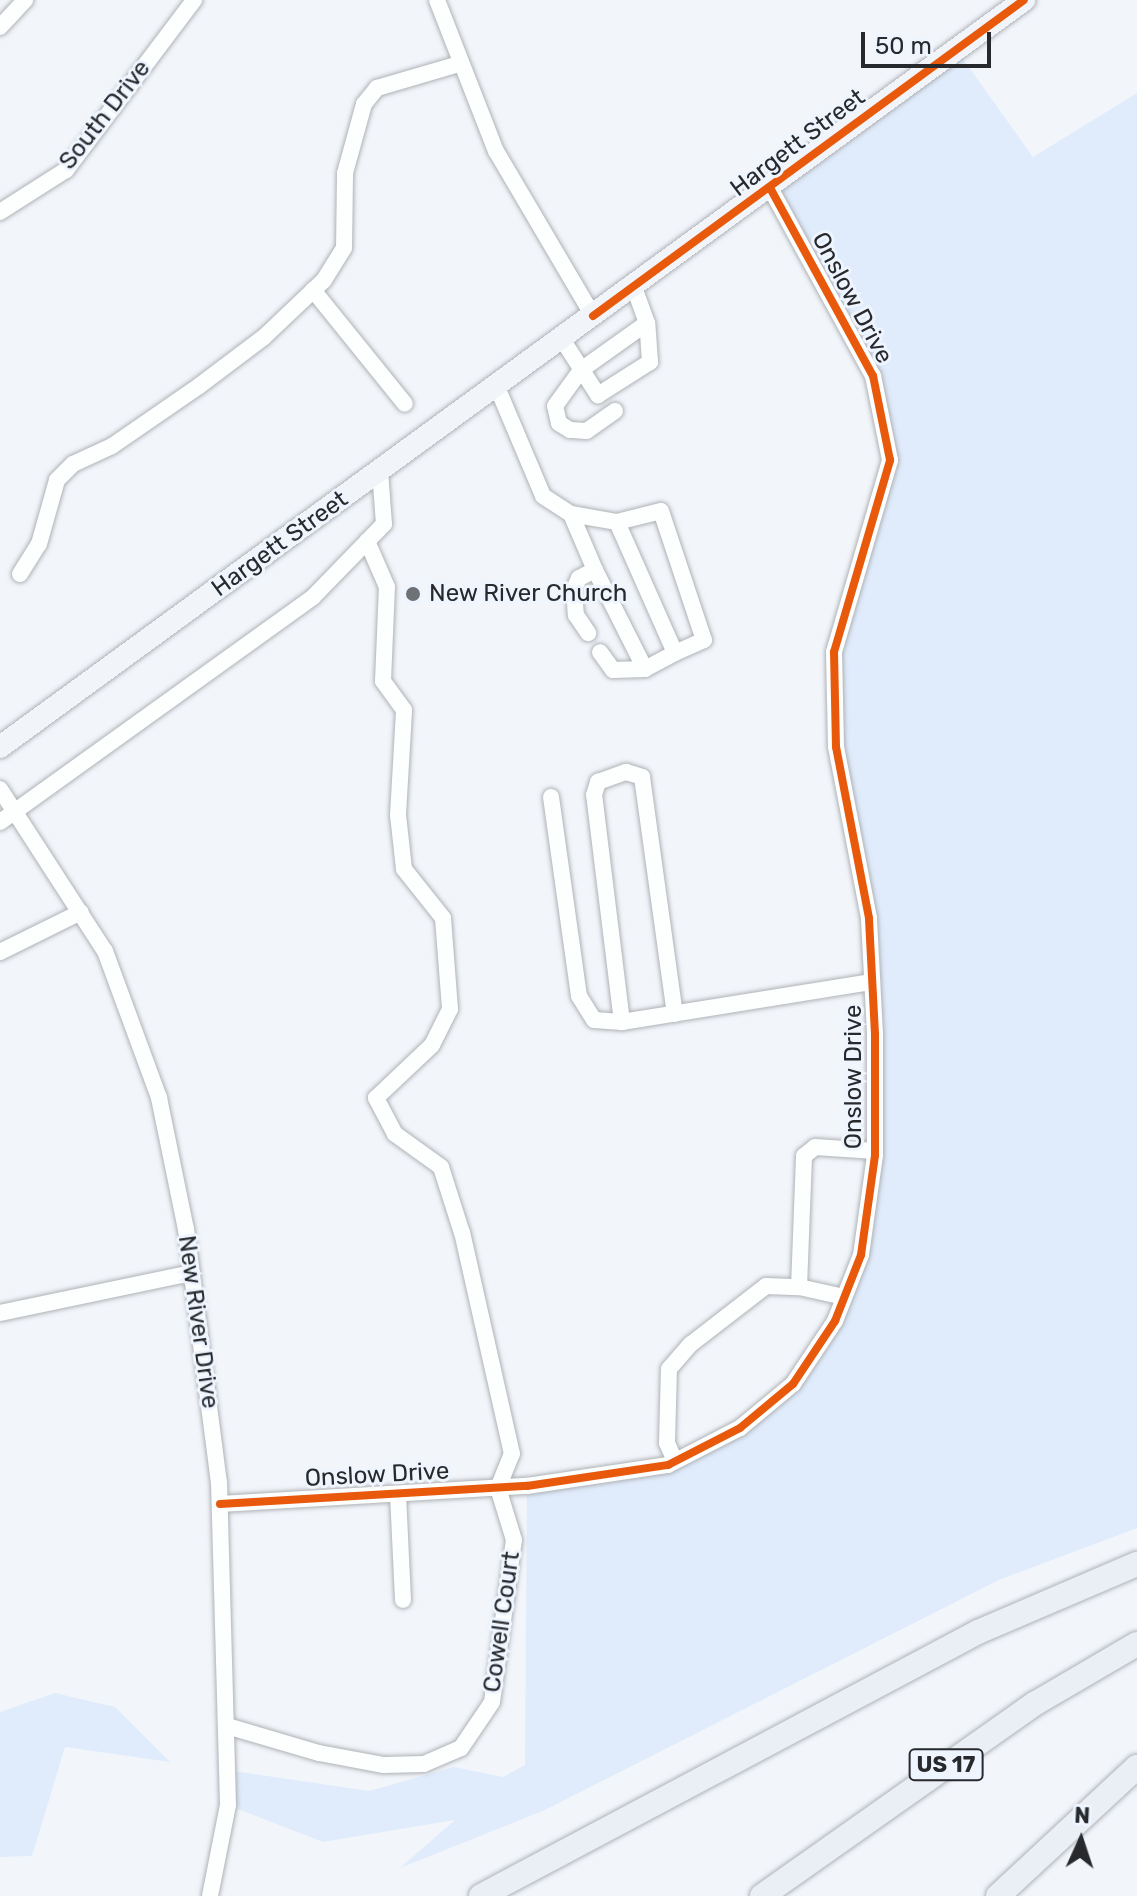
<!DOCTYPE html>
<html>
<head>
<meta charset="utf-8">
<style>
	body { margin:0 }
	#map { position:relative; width:1137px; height:1896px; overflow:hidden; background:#f2f6fb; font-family:Rubik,sans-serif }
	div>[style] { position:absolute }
	.green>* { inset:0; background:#e0ecfc }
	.roads { filter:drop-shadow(0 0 2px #afb2b6) drop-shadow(0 0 2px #afb2b6) }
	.minor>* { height:16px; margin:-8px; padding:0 8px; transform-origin:8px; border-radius:8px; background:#fdfefe }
	.major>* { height:22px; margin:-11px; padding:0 11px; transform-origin:11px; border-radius:11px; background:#f1f4f8 }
	.highway>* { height:24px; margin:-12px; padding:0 12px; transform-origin:12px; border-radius:12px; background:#eaeef5 }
	.cycleway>* { height:8px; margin:-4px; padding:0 4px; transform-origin:4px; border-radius:4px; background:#e8590c }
	.dots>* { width:22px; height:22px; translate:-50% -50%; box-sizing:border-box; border:4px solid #eef5ff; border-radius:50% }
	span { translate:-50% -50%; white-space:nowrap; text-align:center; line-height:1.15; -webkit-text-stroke:6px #eef5ff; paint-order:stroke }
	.shield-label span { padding:2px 6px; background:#eef5ff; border:2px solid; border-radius:6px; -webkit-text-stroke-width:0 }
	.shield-label { font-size:22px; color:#27292d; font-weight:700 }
	.street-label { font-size:24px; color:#27292d }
	.poi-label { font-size:24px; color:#27292d }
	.left { translate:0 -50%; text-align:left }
	.north { position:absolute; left:1041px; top:1800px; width:80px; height:80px; -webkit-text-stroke:6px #eef5ff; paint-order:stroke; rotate:3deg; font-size:22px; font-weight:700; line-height:32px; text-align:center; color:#27292d }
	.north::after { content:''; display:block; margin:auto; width:28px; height:36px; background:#27292d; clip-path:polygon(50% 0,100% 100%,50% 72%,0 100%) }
	.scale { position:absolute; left:861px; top:32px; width:130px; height:36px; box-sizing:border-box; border:4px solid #27292d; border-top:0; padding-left:10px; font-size:24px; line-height:28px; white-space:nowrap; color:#27292d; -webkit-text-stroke:6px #eef5ff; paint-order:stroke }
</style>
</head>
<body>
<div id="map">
	<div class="green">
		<i style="clip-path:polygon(956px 49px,1033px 157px,1137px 93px,1137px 1528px,999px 1580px,545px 1810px,400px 1868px,455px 1820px,323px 1842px,228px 1805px,227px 1770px,369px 1791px,454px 1767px,503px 1777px,525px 1765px,527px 1486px,693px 1452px,793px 1384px,861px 1255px,875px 1155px,869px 918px,836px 747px,834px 652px,890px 460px,873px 376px,771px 190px)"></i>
		<i style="clip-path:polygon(55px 1693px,115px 1707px,170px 1762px,65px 1747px,32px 1856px,0 1857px,0 1712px)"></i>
	</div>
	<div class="roads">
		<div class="minor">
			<i style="left:437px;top:0;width:162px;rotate:68.7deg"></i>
			<i style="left:496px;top:151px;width:191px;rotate:59.5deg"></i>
			<i style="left:0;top:27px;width:37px;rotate:-47deg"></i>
			<i style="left:0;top:212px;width:78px;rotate:-32.5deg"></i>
			<i style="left:66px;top:170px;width:213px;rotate:-53deg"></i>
			<i style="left:313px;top:290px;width:146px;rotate:51.1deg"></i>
			<i style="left:562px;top:339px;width:67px;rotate:57.3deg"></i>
			<i style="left:598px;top:395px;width:62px;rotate:-32.4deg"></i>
			<i style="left:650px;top:362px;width:39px;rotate:-94deg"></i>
			<i style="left:647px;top:323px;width:38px;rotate:-110deg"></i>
			<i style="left:497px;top:387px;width:118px;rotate:67.1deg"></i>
			<i style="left:543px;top:496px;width:33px;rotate:33deg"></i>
			<i style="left:571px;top:514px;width:61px;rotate:66.8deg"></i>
			<i style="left:595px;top:570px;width:18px;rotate:153deg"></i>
			<i style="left:579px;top:578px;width:12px;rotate:114deg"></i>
			<i style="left:574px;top:589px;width:26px;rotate:86deg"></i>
			<i style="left:576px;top:615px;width:22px;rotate:56deg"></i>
			<i style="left:615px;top:411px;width:35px;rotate:145deg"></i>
			<i style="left:586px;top:431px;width:16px;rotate:-176deg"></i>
			<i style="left:570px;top:430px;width:13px;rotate:-148deg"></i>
			<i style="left:559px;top:423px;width:17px;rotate:-103deg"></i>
			<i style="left:555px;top:406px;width:44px;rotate:-54.2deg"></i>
			<i style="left:581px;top:370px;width:81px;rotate:-35.5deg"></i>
			<i style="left:571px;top:514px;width:47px;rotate:9.9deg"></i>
			<i style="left:617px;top:522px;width:143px;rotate:66.1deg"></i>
			<i style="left:675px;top:653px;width:34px;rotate:152deg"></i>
			<i style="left:617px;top:522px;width:45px;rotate:-14deg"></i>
			<i style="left:661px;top:511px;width:136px;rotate:71.6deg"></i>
			<i style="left:704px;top:640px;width:32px;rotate:156deg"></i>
			<i style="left:595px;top:570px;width:111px;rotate:63.2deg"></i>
			<i style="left:645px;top:669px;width:32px;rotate:178deg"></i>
			<i style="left:613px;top:670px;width:22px;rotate:-126deg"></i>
			<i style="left:20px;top:574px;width:36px;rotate:-58deg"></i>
			<i style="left:39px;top:544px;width:66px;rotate:-74.3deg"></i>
			<i style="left:57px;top:480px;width:23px;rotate:-45deg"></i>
			<i style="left:73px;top:464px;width:43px;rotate:-24.8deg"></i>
			<i style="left:112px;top:446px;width:106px;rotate:-34.6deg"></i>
			<i style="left:199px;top:386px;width:81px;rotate:-37deg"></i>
			<i style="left:264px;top:337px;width:83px;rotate:-43.5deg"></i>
			<i style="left:324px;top:280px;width:38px;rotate:-58deg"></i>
			<i style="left:344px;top:248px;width:75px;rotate:-89.2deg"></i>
			<i style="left:345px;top:173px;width:72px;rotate:-74.6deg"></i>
			<i style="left:364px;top:104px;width:21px;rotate:-51deg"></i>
			<i style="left:377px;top:88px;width:85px;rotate:-16.3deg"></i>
			<i style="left:0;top:789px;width:193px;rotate:57.1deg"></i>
			<i style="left:105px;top:951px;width:157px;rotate:69.8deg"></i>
			<i style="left:159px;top:1098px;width:134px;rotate:78.4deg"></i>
			<i style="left:186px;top:1229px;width:255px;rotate:82.6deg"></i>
			<i style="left:219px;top:1482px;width:323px;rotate:88.4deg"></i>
			<i style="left:228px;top:1805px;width:93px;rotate:101.2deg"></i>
			<i style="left:551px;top:797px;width:201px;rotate:82deg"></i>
			<i style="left:579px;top:996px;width:28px;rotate:58deg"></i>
			<i style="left:594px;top:1020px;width:28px;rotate:4deg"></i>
			<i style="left:622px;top:1022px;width:253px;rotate:-9.1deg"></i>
			<i style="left:0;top:822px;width:385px;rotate:-35.7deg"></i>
			<i style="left:313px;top:597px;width:102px;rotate:-45.8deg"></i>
			<i style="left:384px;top:524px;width:53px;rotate:-94.3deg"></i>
			<i style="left:0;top:952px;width:90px;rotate:-26.3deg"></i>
			<i style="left:622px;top:1022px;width:229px;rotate:-97deg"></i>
			<i style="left:594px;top:795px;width:14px;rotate:-73deg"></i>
			<i style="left:598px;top:782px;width:30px;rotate:-20deg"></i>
			<i style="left:626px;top:772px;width:17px;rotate:17deg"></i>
			<i style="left:642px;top:777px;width:239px;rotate:82.1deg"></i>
			<i style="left:844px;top:1297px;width:46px;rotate:-167.5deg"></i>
			<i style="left:799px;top:1287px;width:131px;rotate:-87.8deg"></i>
			<i style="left:804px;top:1156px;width:14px;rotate:-39deg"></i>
			<i style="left:815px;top:1147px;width:60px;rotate:3.8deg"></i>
			<i style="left:0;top:1313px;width:196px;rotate:-11.8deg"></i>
			<i style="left:675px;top:1461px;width:20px;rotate:-114deg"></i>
			<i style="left:667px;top:1443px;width:74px;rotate:-88.5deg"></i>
			<i style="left:669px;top:1369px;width:33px;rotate:-49deg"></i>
			<i style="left:691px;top:1344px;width:95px;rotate:-37.7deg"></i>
			<i style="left:766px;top:1286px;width:33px;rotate:2deg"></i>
			<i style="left:398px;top:1494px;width:106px;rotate:87.3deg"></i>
			<i style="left:220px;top:1504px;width:308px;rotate:-3.4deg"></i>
			<i style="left:527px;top:1486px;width:143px;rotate:-8.5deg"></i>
			<i style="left:668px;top:1465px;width:81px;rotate:-27.2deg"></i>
			<i style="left:740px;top:1428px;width:69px;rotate:-39.7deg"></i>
			<i style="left:793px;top:1384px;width:76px;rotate:-56.3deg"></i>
			<i style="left:835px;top:1321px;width:71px;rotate:-68.5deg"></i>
			<i style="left:861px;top:1255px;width:101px;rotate:-82deg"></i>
			<i style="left:875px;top:1155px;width:121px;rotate:-90deg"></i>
			<i style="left:875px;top:1034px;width:116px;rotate:-93deg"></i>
			<i style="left:869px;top:918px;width:174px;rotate:-100.9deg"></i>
			<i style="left:836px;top:747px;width:95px;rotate:-91.2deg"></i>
			<i style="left:834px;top:652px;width:200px;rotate:-73.7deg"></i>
			<i style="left:890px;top:460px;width:86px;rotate:-101.4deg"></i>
			<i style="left:873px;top:376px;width:212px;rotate:-118.7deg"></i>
			<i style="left:227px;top:1726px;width:96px;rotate:16.4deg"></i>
			<i style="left:319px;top:1753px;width:66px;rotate:10.5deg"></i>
			<i style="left:384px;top:1765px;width:40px;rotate:-1.4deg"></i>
			<i style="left:424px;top:1764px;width:40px;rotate:-23.4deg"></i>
			<i style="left:461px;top:1748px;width:55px;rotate:-56deg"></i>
			<i style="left:492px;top:1702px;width:163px;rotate:-82.3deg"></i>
			<i style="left:514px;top:1540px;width:54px;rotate:-107.1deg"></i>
			<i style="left:498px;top:1488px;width:37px;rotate:-68deg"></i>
			<i style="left:512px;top:1454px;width:227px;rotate:-102.7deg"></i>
			<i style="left:462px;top:1233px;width:69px;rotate:-107.7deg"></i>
			<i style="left:441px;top:1167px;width:57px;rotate:-144.3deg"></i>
			<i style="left:395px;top:1134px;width:41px;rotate:-117.8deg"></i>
			<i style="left:376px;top:1098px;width:77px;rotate:-43.4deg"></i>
			<i style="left:432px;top:1045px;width:40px;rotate:-63.4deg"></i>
			<i style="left:450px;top:1009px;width:91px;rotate:-94.4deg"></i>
			<i style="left:443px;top:918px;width:63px;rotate:-128.5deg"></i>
			<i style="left:404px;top:869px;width:54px;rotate:-96.3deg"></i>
			<i style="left:398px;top:815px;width:105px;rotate:-86.7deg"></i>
			<i style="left:404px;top:710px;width:36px;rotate:-126deg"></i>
			<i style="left:383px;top:681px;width:94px;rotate:-87.6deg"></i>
			<i style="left:387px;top:587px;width:50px;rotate:-113.5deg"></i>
		</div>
		<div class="major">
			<i style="left:0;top:747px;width:1268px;rotate:-36.11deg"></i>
		</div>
		<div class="highway">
			<i style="left:481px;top:1896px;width:563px;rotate:-27.98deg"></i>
			<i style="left:978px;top:1632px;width:173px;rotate:-23.2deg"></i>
			<i style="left:762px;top:1896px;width:335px;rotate:-35.2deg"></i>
			<i style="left:1036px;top:1703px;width:117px;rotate:-30.3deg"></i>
			<i style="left:998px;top:1896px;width:190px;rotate:-42.9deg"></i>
		</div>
	</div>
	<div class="cycleway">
		<i style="left:593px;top:316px;width:534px;rotate:-36.25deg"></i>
		<i style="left:220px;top:1504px;width:308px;rotate:-3.4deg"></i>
		<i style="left:527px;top:1486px;width:143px;rotate:-8.5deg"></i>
		<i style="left:668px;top:1465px;width:81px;rotate:-27.2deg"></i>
		<i style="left:740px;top:1428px;width:69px;rotate:-39.7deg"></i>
		<i style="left:793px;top:1384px;width:76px;rotate:-56.3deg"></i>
		<i style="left:835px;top:1321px;width:71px;rotate:-68.5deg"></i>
		<i style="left:861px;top:1255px;width:101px;rotate:-82deg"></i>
		<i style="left:875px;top:1155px;width:121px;rotate:-90deg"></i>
		<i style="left:875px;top:1034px;width:116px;rotate:-93deg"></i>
		<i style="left:869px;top:918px;width:174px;rotate:-100.9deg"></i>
		<i style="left:836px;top:747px;width:95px;rotate:-91.2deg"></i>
		<i style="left:834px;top:652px;width:200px;rotate:-73.7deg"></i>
		<i style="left:890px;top:460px;width:86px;rotate:-101.4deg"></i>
		<i style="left:873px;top:376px;width:212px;rotate:-118.7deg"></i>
	</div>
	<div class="dots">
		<i style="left:413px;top:594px;background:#6e7175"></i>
	</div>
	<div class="shield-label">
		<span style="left:946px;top:1765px">US 17</span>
	</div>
	<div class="street-label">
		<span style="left:105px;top:115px;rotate:-52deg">South Drive</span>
		<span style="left:798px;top:143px;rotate:-37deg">Hargett Street</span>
		<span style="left:852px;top:298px;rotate:62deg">Onslow Drive</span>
		<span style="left:280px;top:544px;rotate:-36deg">Hargett Street</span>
		<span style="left:854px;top:1077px;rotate:-90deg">Onslow Drive</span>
		<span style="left:198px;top:1322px;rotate:82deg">New River Drive</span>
		<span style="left:377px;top:1475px;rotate:-3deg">Onslow Drive</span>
		<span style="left:502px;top:1622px;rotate:-82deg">Cowell Court</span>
	</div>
	<div class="poi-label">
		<span class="left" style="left:429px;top:594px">New River Church</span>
	</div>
	<div class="north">N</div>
	<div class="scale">50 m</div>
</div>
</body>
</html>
